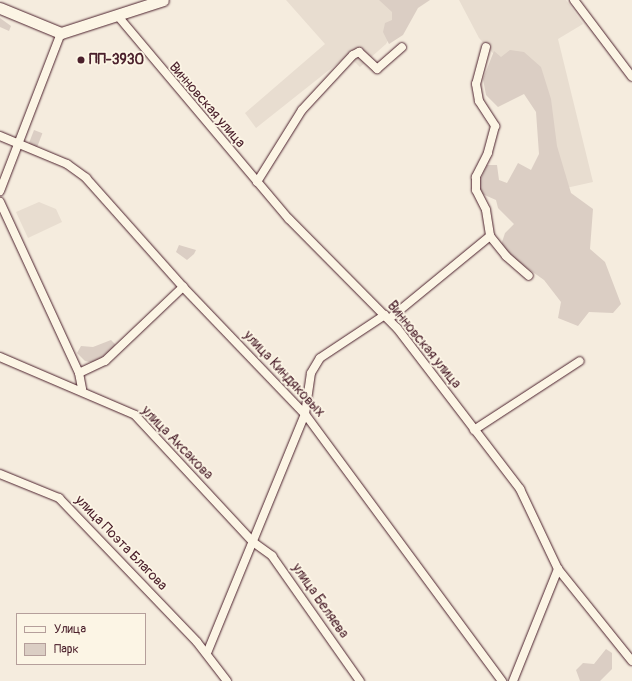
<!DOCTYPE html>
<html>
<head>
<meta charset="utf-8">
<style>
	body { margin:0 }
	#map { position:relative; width:632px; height:681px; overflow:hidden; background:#f5ecde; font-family:Pangolin,sans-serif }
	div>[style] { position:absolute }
	.built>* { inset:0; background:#e8ddd0 }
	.green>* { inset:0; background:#dbcec4; transform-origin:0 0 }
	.roads { filter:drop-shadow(0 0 1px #4a1f2b) drop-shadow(0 0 1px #4a1f2b) }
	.street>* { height:8px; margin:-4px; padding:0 4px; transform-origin:4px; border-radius:4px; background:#fcf5e5 }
	.secondary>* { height:11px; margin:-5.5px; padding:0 5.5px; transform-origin:5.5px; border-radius:5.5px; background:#fcf5e5 }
	.dots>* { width:11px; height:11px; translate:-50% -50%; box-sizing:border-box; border:2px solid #fcf5e5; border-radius:50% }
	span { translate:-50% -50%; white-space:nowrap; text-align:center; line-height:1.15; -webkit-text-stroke:3.5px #fcf5e5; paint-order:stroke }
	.poi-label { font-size:14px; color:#4a1f2b; font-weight:700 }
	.left { translate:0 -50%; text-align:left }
	.street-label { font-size:14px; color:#4a1f2b }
	.legend { position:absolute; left:16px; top:613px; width:130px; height:52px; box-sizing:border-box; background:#fcf5e5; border:1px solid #b59f9b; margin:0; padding:5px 7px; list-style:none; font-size:12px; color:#4a1f2b }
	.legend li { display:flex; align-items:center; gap:8px; height:20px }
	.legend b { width:20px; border:1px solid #b59f9b }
</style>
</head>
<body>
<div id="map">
	<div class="built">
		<i style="clip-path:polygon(286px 0,411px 0,386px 44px,360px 67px,348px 55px,256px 128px,245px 113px,325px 44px)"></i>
		<i style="clip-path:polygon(459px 0,566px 0,583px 24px,558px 39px,593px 182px,566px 188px,536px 75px,502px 63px,479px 38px)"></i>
		<i style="clip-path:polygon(39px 202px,56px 209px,62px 222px,28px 238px,16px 212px)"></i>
	</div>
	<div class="green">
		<i style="clip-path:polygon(379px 0,430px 0,418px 8px,403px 35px,389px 44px,383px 32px,385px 23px,392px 20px,392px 12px)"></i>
		<i style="clip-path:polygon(0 18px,11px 26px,9px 31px,0 27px)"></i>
		<i style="clip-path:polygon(510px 50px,524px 52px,541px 67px,551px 99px,557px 146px,571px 193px,593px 209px,590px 249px,605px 262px,621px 304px,613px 313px,589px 312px,578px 326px,558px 318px,561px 302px,544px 280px,509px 255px,501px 245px,505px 233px,514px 224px,498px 208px,496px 200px,480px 193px,478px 185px,487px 165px,497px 165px,499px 180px,507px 183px,518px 163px,531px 170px,539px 154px,536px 112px,524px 94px,498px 107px,486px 95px,483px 79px,494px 51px,501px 57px)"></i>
		<i style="left:34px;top:130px;width:9px;height:16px;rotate:21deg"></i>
		<i style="clip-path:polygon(179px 245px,196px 250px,194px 254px,187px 260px,176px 252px)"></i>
		<i style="clip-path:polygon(111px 340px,117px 346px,94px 363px,85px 361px,77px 353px,81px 346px,93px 347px)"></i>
		<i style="clip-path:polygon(606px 649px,612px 653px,612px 669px,600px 681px,580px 681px,576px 670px,583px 663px,594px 664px)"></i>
	</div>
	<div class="roads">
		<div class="street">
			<i style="left:574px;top:0;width:96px;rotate:53deg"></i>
			<i style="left:117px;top:15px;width:267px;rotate:49.9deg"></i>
			<i style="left:289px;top:219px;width:153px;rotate:45.3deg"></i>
			<i style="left:397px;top:328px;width:203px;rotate:52.6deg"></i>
			<i style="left:520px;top:489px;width:89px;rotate:64.6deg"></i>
			<i style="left:558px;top:569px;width:118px;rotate:51.2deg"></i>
			<i style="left:486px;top:47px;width:38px;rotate:105deg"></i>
			<i style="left:476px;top:84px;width:17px;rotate:80deg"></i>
			<i style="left:479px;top:101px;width:30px;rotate:57deg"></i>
			<i style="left:495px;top:126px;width:28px;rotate:105deg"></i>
			<i style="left:488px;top:153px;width:27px;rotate:117deg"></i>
			<i style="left:476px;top:177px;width:13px;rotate:90deg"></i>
			<i style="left:476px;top:190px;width:22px;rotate:63deg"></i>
			<i style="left:486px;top:210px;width:26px;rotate:81deg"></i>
			<i style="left:490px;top:236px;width:26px;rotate:51deg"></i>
			<i style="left:506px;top:256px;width:30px;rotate:41deg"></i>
			<i style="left:0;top:136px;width:73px;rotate:22.7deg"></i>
			<i style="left:67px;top:164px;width:24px;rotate:36deg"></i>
			<i style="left:86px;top:178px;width:146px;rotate:48.3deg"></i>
			<i style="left:183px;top:287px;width:176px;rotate:46.2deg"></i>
			<i style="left:305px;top:414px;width:332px;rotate:53.6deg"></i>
			<i style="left:257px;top:182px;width:85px;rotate:-58deg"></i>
			<i style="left:302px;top:110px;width:75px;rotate:-47.2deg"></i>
			<i style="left:353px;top:55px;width:7px;rotate:-27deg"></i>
			<i style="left:359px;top:52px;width:25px;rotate:43deg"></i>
			<i style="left:377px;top:69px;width:33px;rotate:-41deg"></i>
			<i style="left:0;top:191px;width:169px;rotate:-68.9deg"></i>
			<i style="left:0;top:202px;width:188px;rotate:65.2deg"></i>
			<i style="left:79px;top:373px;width:16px;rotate:79deg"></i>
			<i style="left:389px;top:319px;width:131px;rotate:-39.4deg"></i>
			<i style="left:0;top:357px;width:147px;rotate:23.2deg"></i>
			<i style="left:135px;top:415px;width:173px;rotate:47.1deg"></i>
			<i style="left:253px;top:542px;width:24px;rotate:36deg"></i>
			<i style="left:272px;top:556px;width:153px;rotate:54.9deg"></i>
			<i style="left:79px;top:373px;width:29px;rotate:-25deg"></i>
			<i style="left:105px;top:361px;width:108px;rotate:-43.5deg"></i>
			<i style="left:474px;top:430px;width:126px;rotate:-33.1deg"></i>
			<i style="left:0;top:474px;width:64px;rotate:22.1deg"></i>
			<i style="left:59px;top:498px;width:199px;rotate:46.2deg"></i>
			<i style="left:197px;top:642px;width:49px;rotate:52.4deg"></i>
			<i style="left:207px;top:653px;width:258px;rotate:-67.7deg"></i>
			<i style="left:305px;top:414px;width:41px;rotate:-81.7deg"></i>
			<i style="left:311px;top:373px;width:17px;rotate:-59deg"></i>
			<i style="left:320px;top:358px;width:78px;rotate:-33.5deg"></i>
			<i style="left:513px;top:681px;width:121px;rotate:-68.1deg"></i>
		</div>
		<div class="secondary">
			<i style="left:0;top:8px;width:66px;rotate:22.3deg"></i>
			<i style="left:61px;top:33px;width:107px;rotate:-17.9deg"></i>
		</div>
	</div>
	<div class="dots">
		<i style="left:81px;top:60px;background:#4a1f2b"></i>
	</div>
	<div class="poi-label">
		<span class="left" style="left:89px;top:60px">ПП-3930</span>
	</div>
	<div class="street-label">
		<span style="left:207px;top:105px;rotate:49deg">Винновская улица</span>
		<span style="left:424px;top:345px;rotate:51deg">Винновская улица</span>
		<span style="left:284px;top:374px;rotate:47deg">улица Киндяковых</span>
		<span style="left:177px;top:443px;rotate:46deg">улица Аксакова</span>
		<span style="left:121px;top:543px;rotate:46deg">улица Поэта Благова</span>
		<span style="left:320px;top:601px;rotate:55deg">улица Беляева</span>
	</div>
	<ul class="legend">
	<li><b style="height:5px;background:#fcf5e5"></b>Улица</li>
	<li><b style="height:11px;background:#dbcec4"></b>Парк</li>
	</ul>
</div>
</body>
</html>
